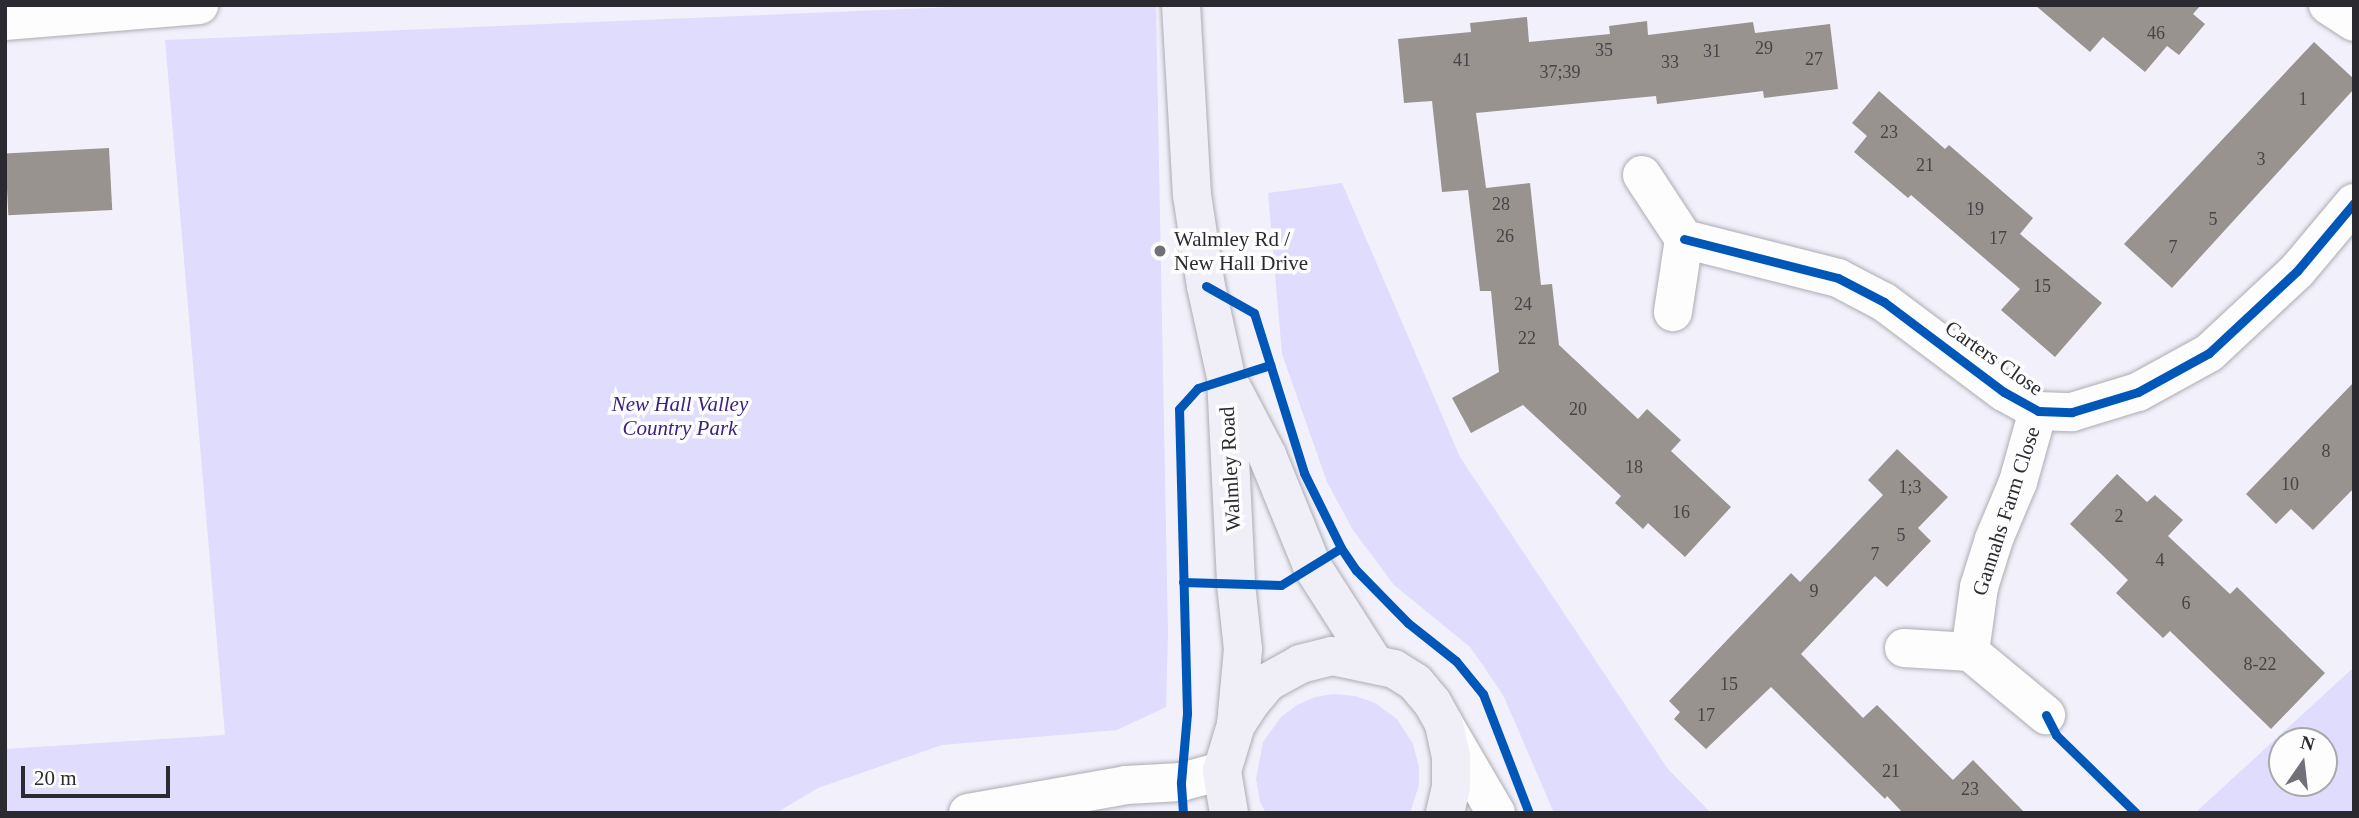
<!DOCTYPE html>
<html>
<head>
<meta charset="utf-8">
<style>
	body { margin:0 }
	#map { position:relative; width:2359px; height:818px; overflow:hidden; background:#f2f1fb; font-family:Georgia,serif }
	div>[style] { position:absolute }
	.green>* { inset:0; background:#dfdcfd }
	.building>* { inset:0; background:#98938f; transform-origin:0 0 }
	.roads { filter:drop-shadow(0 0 2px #acacb3) drop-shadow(0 0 2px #acacb3) }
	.minor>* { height:38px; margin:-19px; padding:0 19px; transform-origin:19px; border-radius:19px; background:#fdfdfe }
	.major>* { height:38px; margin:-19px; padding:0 19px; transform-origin:19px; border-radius:19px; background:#f0eff7 }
	.cycleway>* { height:9px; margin:-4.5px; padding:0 4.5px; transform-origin:4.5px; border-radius:4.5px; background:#0057b8 }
	.dots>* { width:19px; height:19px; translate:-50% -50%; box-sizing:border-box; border:4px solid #fdfdfd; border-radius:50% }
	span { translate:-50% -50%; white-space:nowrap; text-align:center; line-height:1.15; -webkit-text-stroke:7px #fdfdfd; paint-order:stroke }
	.number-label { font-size:18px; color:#464448 }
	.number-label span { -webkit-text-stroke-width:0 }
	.poi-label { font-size:21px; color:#2b2a31 }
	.left { translate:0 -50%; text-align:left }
	.street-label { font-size:21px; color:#2b2a31 }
	.park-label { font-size:21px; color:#3d237f; font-style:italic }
	.frame { position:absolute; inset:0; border:7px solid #2b2a31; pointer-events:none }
	.north { position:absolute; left:2268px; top:727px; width:70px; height:70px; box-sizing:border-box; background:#fdfdfd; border:2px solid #a9a9ab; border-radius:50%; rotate:14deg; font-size:19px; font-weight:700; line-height:28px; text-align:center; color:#2b2a31 }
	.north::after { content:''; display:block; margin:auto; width:24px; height:32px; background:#717078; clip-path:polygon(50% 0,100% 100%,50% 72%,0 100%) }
	.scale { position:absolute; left:21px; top:766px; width:149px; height:32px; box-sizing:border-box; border:4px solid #2b2a31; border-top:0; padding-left:9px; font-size:21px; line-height:24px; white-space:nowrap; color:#2b2a31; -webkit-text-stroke:5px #fdfdfd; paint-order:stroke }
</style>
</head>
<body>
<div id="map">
	<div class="green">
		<i style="clip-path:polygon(1000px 5px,1156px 5px,1168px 633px,1166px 707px,1117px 730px,942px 745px,818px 788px,776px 813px,5px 813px,5px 749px,225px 735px,165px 40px)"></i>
		<i style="clip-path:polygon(1342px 183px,1460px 457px,1668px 769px,1711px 813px,1554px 813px,1504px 697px,1484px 667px,1470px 647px,1394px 585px,1353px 530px,1327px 482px,1282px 354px,1268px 193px)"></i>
		<i style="clip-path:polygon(evenodd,2354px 667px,2354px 813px,2195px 813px,2354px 667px,2324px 741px,2324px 783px,2282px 783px,2282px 741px,2324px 741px)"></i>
		<i style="clip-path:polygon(1334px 694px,1355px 696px,1375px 703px,1397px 719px,1413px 744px,1419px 767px,1419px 785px,1410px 813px,1266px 813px,1260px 802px,1256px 779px,1263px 742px,1281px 717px,1297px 705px,1315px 697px)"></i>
	</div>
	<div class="building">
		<i style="clip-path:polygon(2035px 5px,2201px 5px,2193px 14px,2205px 24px,2179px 55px,2167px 46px,2145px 72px,2103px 37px,2090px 52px)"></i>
		<i style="clip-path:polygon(1527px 17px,1529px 42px,1610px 34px,1609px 26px,1647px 21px,1648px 35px,1753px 22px,1755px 33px,1830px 24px,1838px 89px,1764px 98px,1763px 91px,1657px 104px,1656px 96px,1476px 113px,1486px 188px,1530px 183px,1541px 285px,1552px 284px,1559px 345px,1638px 419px,1647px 409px,1681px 440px,1671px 451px,1731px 507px,1685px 557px,1648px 523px,1643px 529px,1615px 503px,1621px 496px,1523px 405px,1471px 433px,1452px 398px,1499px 372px,1491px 291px,1480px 291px,1468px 190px,1480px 189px,1442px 192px,1432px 101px,1404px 103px,1398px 39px,1471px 32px,1470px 23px)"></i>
		<i style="clip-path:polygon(2314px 42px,2354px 79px,2354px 89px,2172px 288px,2124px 244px)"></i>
		<i style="clip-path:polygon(1879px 91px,1945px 149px,1949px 145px,2033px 218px,2020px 234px,2102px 303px,2055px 357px,2001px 310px,2020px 289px,1911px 195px,1908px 198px,1854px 152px,1867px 136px,1852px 123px)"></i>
		<i style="left:109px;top:148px;width:62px;height:104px;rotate:87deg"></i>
		<i style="clip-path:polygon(2354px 382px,2354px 488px,2313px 530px,2291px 509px,2276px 524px,2246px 494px)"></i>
		<i style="clip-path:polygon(1897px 449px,1948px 497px,1918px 528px,1931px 541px,1887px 587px,1875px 576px,1801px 654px,1863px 718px,1877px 705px,1953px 780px,1973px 760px,2025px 813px,1903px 813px,1887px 796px,1885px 799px,1771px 687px,1706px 749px,1674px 719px,1680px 712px,1669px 701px,1791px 573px,1800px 582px,1883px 495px,1868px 480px)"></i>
		<i style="clip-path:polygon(2117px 474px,2147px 502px,2155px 495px,2183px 520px,2168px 536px,2230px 594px,2237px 587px,2325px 673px,2271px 729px,2170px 631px,2163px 638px,2116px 593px,2128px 580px,2070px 524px)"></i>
	</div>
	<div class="roads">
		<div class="minor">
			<i style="left:2328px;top:5px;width:31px;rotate:33deg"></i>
			<i style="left:5px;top:21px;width:195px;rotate:-4.7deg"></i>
			<i style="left:1642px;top:175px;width:77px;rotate:56.7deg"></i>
			<i style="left:1684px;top:239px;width:74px;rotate:98.6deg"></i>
			<i style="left:1684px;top:239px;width:159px;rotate:14.2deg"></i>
			<i style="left:1838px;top:278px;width:52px;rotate:27.6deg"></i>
			<i style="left:1884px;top:302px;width:150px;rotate:36.9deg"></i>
			<i style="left:2004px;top:392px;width:39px;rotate:29deg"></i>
			<i style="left:2038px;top:411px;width:34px;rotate:2deg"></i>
			<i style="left:2072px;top:412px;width:69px;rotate:-16.9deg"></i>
			<i style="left:2138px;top:392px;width:81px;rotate:-28.8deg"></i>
			<i style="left:2209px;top:353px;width:120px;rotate:-43deg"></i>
			<i style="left:2297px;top:271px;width:89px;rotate:-50deg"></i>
			<i style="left:1904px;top:648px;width:66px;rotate:3.5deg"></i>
			<i style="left:1970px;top:652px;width:99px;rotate:39.7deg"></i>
			<i style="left:1970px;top:652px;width:66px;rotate:-82.1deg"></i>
			<i style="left:1979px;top:587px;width:50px;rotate:-72.6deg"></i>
			<i style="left:1994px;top:539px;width:62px;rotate:-67.2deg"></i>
			<i style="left:2018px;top:482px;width:74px;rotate:-74.3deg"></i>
			<i style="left:1444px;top:724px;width:103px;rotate:59.7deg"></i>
			<i style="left:968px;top:813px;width:160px;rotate:-10deg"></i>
			<i style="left:1126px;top:785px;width:55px;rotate:-3.1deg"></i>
			<i style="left:1181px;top:782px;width:42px;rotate:-15deg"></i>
		</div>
		<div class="major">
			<i style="left:1181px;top:5px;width:190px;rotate:86.7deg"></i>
			<i style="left:1192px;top:195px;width:92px;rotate:81.3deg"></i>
			<i style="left:1206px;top:286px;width:93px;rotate:77.6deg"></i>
			<i style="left:1226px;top:377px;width:207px;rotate:87.2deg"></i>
			<i style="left:1236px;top:584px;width:65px;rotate:83.9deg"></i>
			<i style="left:1243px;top:649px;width:76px;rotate:95.3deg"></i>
			<i style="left:1232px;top:388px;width:76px;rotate:62.4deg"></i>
			<i style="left:1267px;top:455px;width:120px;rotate:67.9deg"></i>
			<i style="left:1312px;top:566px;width:115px;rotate:57.4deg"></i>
			<i style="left:1229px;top:813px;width:43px;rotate:-99.5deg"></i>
			<i style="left:1222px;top:771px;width:48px;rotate:-73.1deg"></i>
			<i style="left:1236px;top:725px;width:27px;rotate:-57deg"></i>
			<i style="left:1251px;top:702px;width:26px;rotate:-50deg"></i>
			<i style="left:1268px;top:682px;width:37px;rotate:-29deg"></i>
			<i style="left:1300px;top:664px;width:33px;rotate:-14deg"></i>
			<i style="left:1332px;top:656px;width:63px;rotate:11.8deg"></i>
			<i style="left:1394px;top:669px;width:25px;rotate:32deg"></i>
			<i style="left:1415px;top:682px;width:26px;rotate:50deg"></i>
			<i style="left:1432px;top:702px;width:25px;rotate:61deg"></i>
			<i style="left:1444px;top:724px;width:34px;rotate:78deg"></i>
			<i style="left:1451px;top:757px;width:30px;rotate:90deg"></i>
			<i style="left:1451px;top:787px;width:27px;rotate:103deg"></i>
		</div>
	</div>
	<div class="cycleway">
		<i style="left:1684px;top:239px;width:159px;rotate:14.2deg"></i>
		<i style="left:1838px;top:278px;width:52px;rotate:27.6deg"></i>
		<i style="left:1884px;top:302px;width:150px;rotate:36.9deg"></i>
		<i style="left:2004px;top:392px;width:39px;rotate:29deg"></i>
		<i style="left:2038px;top:411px;width:34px;rotate:2deg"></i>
		<i style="left:2072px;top:412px;width:69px;rotate:-16.9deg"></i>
		<i style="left:2138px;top:392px;width:81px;rotate:-28.8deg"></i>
		<i style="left:2209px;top:353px;width:120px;rotate:-43deg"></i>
		<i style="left:2297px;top:271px;width:89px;rotate:-50deg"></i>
		<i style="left:1206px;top:286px;width:55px;rotate:29.4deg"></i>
		<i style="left:1254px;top:313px;width:168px;rotate:72.6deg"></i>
		<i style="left:1304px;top:473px;width:84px;rotate:63.7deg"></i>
		<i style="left:1341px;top:548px;width:27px;rotate:56deg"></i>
		<i style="left:1356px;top:570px;width:74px;rotate:45.5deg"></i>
		<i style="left:1408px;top:623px;width:61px;rotate:38.4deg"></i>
		<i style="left:1456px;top:661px;width:43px;rotate:50.7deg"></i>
		<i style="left:1483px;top:694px;width:128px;rotate:68.9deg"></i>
		<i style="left:1183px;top:582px;width:98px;rotate:1.8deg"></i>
		<i style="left:1281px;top:585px;width:70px;rotate:-31.7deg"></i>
		<i style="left:2046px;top:715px;width:22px;rotate:63deg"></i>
		<i style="left:2056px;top:735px;width:112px;rotate:44.3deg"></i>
		<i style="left:1183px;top:813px;width:31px;rotate:-94deg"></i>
		<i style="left:1181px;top:782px;width:69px;rotate:-85deg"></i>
		<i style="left:1187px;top:713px;width:304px;rotate:-91.5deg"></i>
		<i style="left:1179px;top:409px;width:28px;rotate:-48deg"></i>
		<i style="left:1198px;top:388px;width:76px;rotate:-17.7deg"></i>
	</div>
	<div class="dots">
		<i style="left:1160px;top:251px;background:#717078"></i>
	</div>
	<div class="number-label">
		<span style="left:2156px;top:33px">46</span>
		<span style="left:1764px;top:48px">29</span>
		<span style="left:1604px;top:50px">35</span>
		<span style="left:1712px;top:51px">31</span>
		<span style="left:1814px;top:59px">27</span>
		<span style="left:1462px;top:60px">41</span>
		<span style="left:1670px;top:62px">33</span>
		<span style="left:1560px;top:72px">37;39</span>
		<span style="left:2303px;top:99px">1</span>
		<span style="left:1889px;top:132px">23</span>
		<span style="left:2261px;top:159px">3</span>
		<span style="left:1925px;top:165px">21</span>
		<span style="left:1501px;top:204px">28</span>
		<span style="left:1975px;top:209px">19</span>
		<span style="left:2213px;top:219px">5</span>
		<span style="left:1505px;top:236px">26</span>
		<span style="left:1998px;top:238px">17</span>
		<span style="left:2173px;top:247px">7</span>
		<span style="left:2042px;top:286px">15</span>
		<span style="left:1523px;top:304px">24</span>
		<span style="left:1527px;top:338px">22</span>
		<span style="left:1578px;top:409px">20</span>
		<span style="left:2326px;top:451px">8</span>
		<span style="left:1634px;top:467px">18</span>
		<span style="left:2290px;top:484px">10</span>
		<span style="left:1910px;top:487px">1;3</span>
		<span style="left:1681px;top:512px">16</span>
		<span style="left:2119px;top:516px">2</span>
		<span style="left:1901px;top:535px">5</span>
		<span style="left:1875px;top:554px">7</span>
		<span style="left:2160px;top:560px">4</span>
		<span style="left:1814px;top:591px">9</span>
		<span style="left:2186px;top:603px">6</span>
		<span style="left:2260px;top:664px">8-22</span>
		<span style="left:1729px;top:684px">15</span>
		<span style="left:1706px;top:715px">17</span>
		<span style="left:1891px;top:771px">21</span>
		<span style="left:1970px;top:789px">23</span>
	</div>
	<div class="poi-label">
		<span class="left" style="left:1174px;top:251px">Walmley Rd /<br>New Hall Drive</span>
	</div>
	<div class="street-label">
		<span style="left:1994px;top:358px;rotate:35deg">Carters Close</span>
		<span style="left:1230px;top:469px;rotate:-93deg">Walmley Road</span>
		<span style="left:2006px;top:511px;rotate:-72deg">Gannahs Farm Close</span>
	</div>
	<div class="park-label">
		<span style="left:680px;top:416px">New Hall Valley<br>Country Park</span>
	</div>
	<div class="frame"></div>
	<div class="north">N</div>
	<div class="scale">20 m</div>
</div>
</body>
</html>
